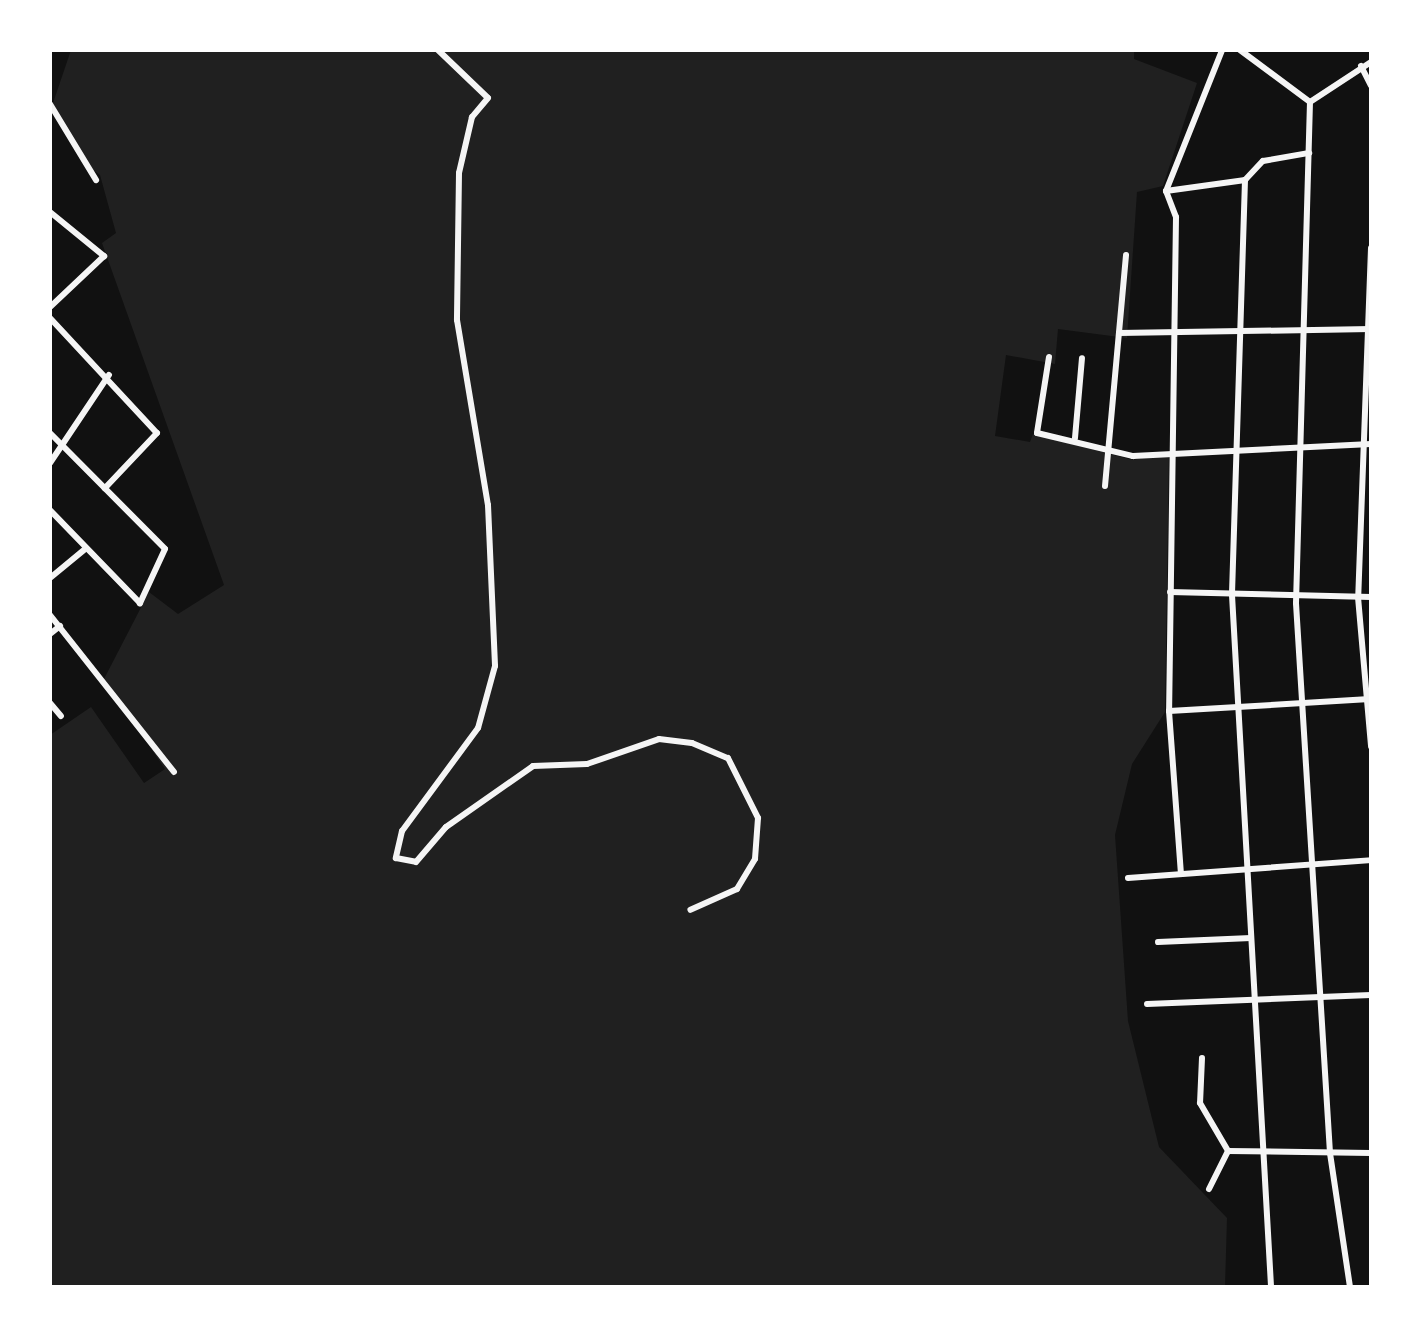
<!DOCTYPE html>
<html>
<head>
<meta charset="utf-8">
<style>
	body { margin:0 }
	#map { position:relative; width:1421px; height:1337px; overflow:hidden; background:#111; font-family:"Crimson Pro",serif }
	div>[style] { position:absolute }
	.green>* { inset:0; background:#202020 }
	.minor>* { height:6px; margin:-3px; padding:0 3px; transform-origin:3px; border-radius:3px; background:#f5f5f5 }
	span { translate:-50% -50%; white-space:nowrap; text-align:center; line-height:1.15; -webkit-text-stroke:10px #fff; paint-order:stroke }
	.frame { position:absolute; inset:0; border:52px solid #fff; pointer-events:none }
</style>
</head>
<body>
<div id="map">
	<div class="green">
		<i style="clip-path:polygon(71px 50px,1134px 50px,1134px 59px,1197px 83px,1163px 186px,1137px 192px,1127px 338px,1058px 329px,1055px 364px,1006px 355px,995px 436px,1030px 442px,1033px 434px,1133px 460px,1169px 452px,1165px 712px,1132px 764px,1115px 835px,1128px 1021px,1159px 1147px,1227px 1218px,1225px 1287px,50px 1287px,50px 735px,91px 707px,144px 783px,165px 769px,104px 679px,149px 592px,178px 614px,224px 585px,102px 243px,116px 233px,100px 175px,81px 161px,53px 103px)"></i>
	</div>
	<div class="minor">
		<i style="left:438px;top:50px;width:69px;rotate:43.8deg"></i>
		<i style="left:488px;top:98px;width:25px;rotate:130deg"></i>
		<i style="left:472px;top:117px;width:57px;rotate:103.1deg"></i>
		<i style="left:459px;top:173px;width:147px;rotate:90.8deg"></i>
		<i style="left:457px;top:320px;width:188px;rotate:80.5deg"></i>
		<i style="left:488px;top:505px;width:161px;rotate:87.5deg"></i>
		<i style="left:495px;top:666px;width:64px;rotate:105.3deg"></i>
		<i style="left:478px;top:728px;width:128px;rotate:126.4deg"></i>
		<i style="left:402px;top:831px;width:28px;rotate:103deg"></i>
		<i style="left:396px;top:858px;width:20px;rotate:11deg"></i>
		<i style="left:416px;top:862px;width:46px;rotate:-49.4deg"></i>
		<i style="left:446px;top:827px;width:106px;rotate:-35deg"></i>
		<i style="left:533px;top:766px;width:54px;rotate:-2.1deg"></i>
		<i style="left:587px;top:764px;width:76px;rotate:-19.1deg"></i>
		<i style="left:659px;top:739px;width:33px;rotate:7deg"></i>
		<i style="left:692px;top:743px;width:39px;rotate:23deg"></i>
		<i style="left:728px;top:758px;width:67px;rotate:63.4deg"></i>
		<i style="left:758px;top:818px;width:41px;rotate:94.2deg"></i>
		<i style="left:755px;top:859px;width:35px;rotate:121deg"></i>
		<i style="left:737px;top:889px;width:51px;rotate:155.9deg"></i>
		<i style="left:1240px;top:50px;width:87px;rotate:36.6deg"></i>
		<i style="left:1361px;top:66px;width:22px;rotate:63deg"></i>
		<i style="left:50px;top:104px;width:89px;rotate:58.8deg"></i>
		<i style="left:1245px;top:180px;width:415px;rotate:91.8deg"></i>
		<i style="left:1232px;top:595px;width:693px;rotate:86.77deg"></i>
		<i style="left:1166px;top:191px;width:28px;rotate:69deg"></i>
		<i style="left:1176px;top:217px;width:494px;rotate:90.8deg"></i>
		<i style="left:1169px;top:711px;width:162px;rotate:85.8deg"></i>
		<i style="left:1166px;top:191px;width:80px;rotate:-7.9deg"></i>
		<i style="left:1245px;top:180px;width:26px;rotate:-47deg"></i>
		<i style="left:1263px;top:161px;width:47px;rotate:-9.9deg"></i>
		<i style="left:1166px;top:191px;width:152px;rotate:-68.3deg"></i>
		<i style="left:50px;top:212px;width:70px;rotate:39.2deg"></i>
		<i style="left:104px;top:256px;width:74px;rotate:136.6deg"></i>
		<i style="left:1371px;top:248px;width:349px;rotate:92.1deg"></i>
		<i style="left:1358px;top:597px;width:150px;rotate:85deg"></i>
		<i style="left:50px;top:318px;width:157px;rotate:47.1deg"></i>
		<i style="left:157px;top:433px;width:76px;rotate:133.4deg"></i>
		<i style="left:1119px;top:333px;width:252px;rotate:-0.9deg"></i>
		<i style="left:1049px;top:357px;width:77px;rotate:99deg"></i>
		<i style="left:1037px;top:433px;width:99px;rotate:13.5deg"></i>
		<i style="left:1133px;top:456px;width:238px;rotate:-2.9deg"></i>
		<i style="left:50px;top:433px;width:163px;rotate:45.2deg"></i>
		<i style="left:165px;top:549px;width:60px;rotate:114.8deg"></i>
		<i style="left:140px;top:603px;width:129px;rotate:-134.1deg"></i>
		<i style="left:1075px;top:438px;width:80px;rotate:-85deg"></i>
		<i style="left:50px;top:463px;width:106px;rotate:-56.2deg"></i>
		<i style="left:1105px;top:486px;width:232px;rotate:-84.8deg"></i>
		<i style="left:50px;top:578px;width:45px;rotate:-39.6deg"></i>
		<i style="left:1170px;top:592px;width:201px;rotate:1.4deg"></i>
		<i style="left:50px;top:615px;width:200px;rotate:51.7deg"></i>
		<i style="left:50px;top:634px;width:13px;rotate:-39deg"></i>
		<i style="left:50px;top:703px;width:17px;rotate:50deg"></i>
		<i style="left:1169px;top:711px;width:201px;rotate:-3.4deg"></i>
		<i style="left:1128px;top:878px;width:244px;rotate:-4.2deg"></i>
		<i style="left:1158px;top:942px;width:93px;rotate:-2.5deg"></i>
		<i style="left:1147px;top:1004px;width:224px;rotate:-2.3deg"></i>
		<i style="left:1202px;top:1058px;width:45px;rotate:92.5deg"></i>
		<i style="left:1200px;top:1103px;width:56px;rotate:59.7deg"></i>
		<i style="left:1228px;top:1151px;width:143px;rotate:0.8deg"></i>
		<i style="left:1209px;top:1189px;width:42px;rotate:-63.4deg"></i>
		<i style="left:1350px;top:1287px;width:135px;rotate:-98.5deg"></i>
		<i style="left:1330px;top:1153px;width:551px;rotate:-93.54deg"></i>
		<i style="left:1296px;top:603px;width:501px;rotate:-88.4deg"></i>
		<i style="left:1310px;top:102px;width:73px;rotate:-33.3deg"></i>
	</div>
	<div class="frame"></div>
</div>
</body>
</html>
